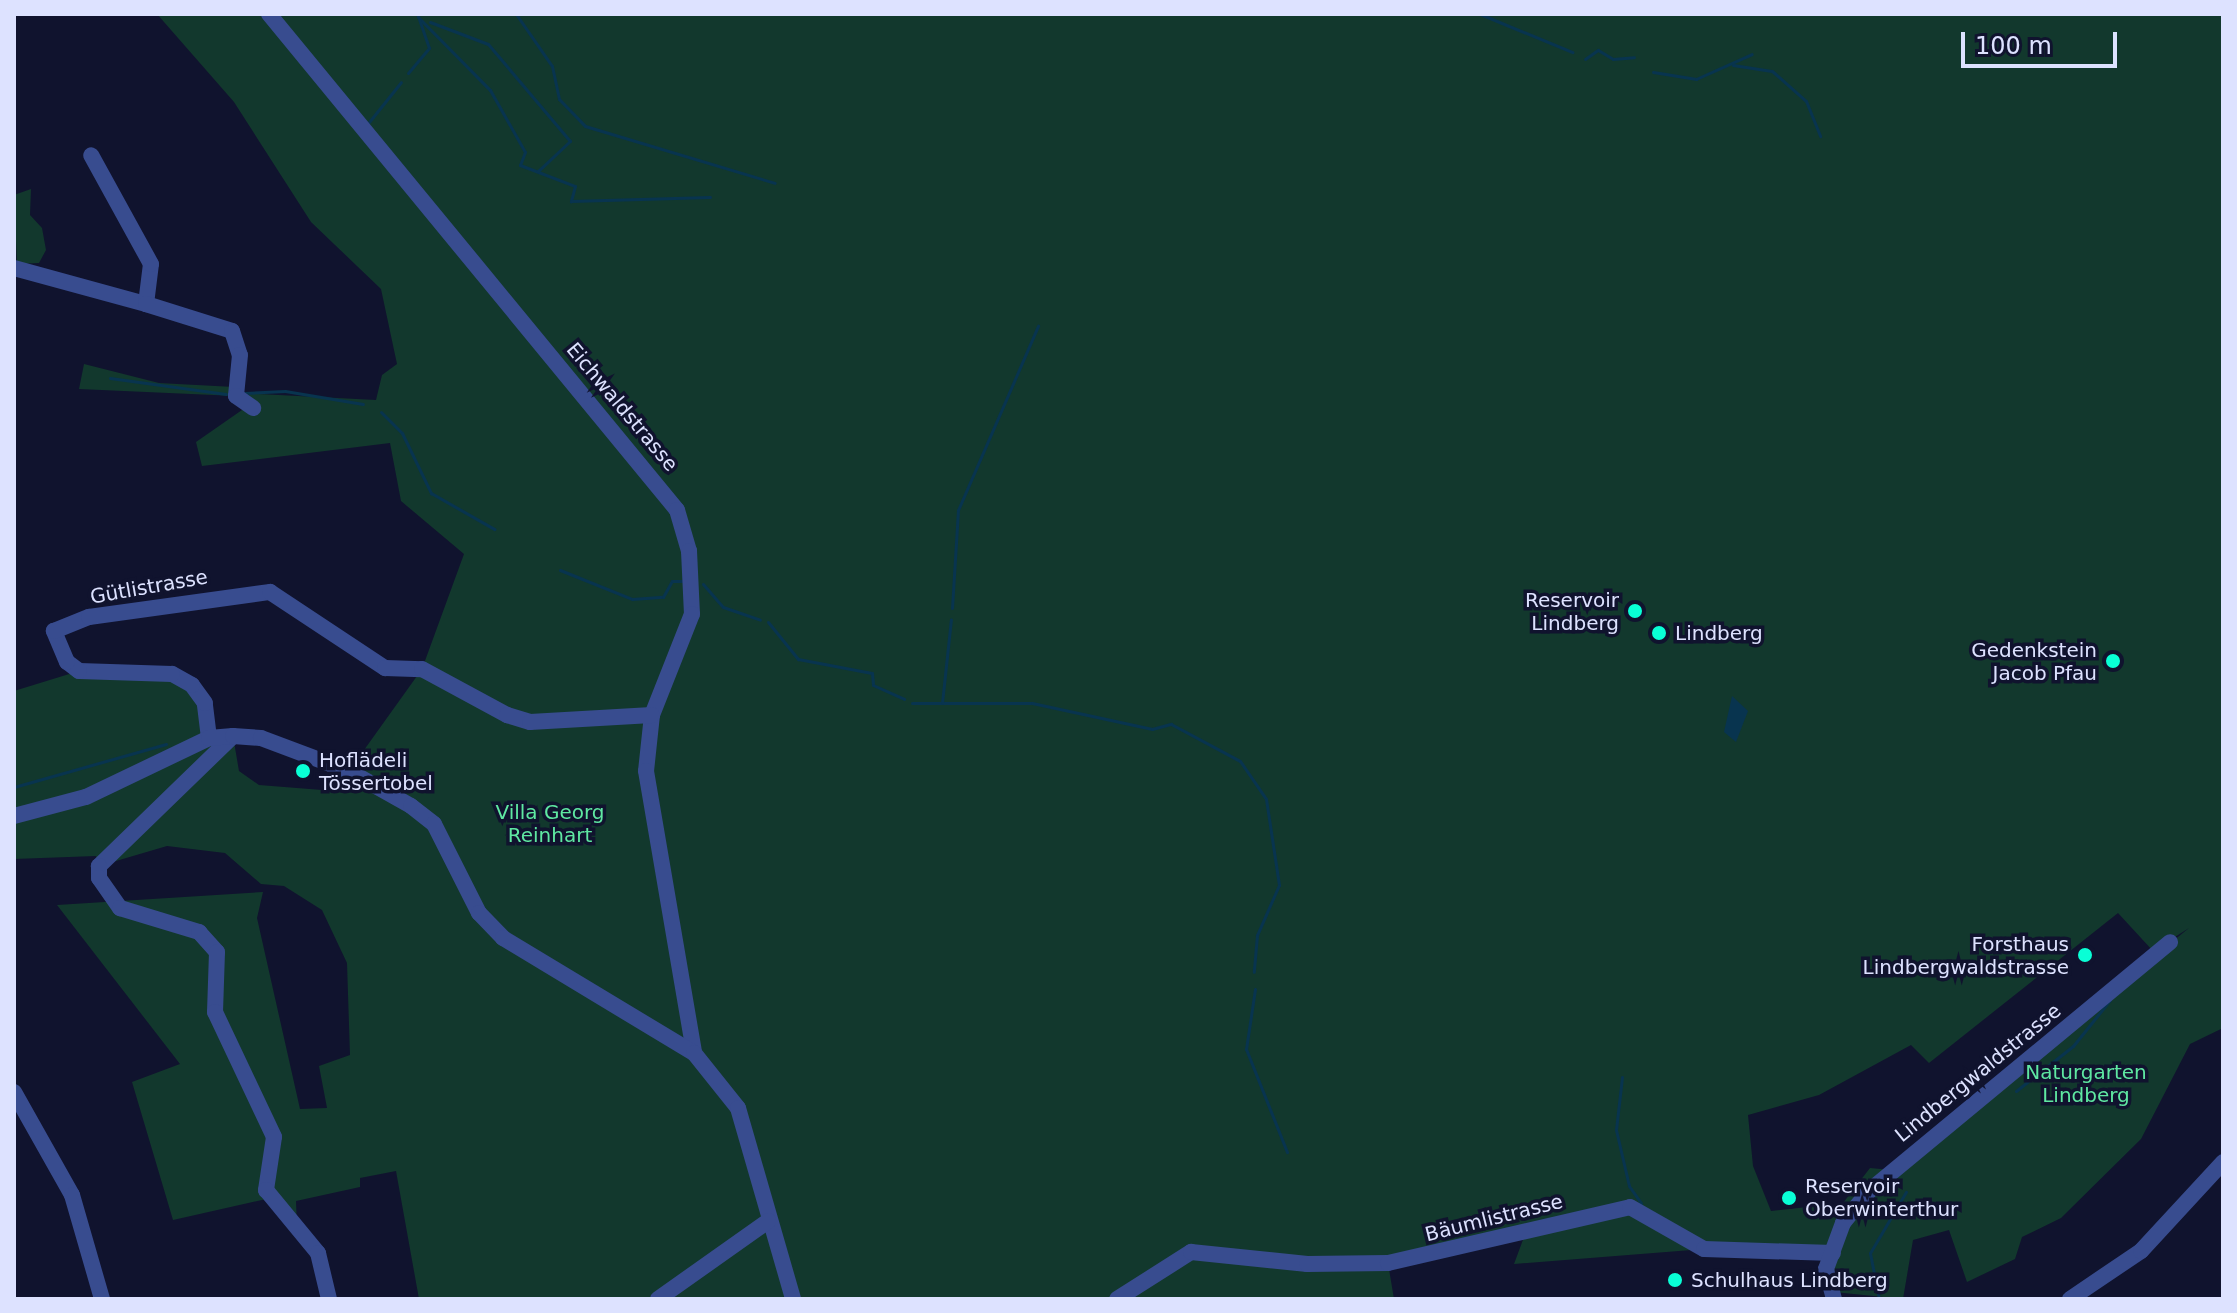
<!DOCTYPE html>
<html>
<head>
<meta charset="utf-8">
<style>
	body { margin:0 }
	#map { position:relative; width:2237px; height:1313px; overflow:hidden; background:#10132e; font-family:"DejaVu Sans",sans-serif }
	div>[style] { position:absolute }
	.green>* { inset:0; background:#12382d }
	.water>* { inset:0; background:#08344f }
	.stream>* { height:3px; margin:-1.5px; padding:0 1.5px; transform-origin:1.5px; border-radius:1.5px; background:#08344f }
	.minor>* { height:16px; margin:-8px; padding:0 8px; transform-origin:8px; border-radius:8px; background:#384c8f }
	.dots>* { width:22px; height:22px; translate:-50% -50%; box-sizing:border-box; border:4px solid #10132e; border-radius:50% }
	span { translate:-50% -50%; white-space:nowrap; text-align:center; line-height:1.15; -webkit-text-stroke:7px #10132e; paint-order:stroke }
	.street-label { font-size:20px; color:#dde2ff }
	.poi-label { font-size:20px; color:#dde2ff }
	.right { translate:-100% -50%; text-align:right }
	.left { translate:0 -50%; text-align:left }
	.park-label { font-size:20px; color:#5fe8a2 }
	.frame { position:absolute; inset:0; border:16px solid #dde2ff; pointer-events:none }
	.scale { position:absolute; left:1961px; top:32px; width:156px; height:36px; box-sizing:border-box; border:4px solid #dde2ff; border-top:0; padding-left:10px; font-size:24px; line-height:28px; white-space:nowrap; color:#dde2ff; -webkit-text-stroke:6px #10132e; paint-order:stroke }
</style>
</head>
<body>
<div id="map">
	<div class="green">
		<i style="clip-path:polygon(evenodd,157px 14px,2223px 14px,2223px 1028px,2190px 1044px,2141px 1139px,2061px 1218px,2022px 1237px,2015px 1259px,1967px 1282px,1949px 1230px,1913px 1240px,1903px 1299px,1834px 1292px,1833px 1253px,1704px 1249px,1514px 1264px,1524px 1237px,1388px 1263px,1394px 1299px,419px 1299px,396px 1171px,360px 1178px,360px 1187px,296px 1201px,297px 1227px,271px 1198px,173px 1220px,132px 1082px,180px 1064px,57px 905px,263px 892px,257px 918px,300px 1109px,327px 1108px,319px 1066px,350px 1055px,347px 963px,322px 910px,284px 886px,261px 884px,225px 853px,167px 846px,99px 866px,96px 856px,14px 859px,14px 691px,79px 671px,172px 674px,192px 685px,209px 737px,233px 736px,239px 771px,259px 785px,322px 790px,349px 771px,422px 669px,464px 554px,401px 501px,390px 443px,202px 466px,196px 442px,242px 410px,242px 393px,376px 400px,382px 375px,397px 364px,381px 289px,311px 222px,234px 102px,157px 14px,2118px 913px,2153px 951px,2189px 928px,1891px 1170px,1870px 1168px,1843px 1203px,1771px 1211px,1753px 1166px,1748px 1115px,1819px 1095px,1911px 1045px,1929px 1063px,2118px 913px)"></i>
		<i style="clip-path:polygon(31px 189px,30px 215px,42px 228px,46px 250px,39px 263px,17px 264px,14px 195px)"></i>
		<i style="clip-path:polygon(84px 364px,159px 383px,234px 387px,236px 396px,79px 389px)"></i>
	</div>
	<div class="water">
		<i style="clip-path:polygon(1732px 696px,1748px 711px,1736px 742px,1724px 732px)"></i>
	</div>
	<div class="stream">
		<i style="left:516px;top:14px;width:63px;rotate:55.3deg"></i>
		<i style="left:552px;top:66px;width:34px;rotate:78deg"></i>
		<i style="left:559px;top:99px;width:37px;rotate:46deg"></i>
		<i style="left:585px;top:126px;width:198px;rotate:16.7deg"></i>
		<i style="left:1480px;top:14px;width:100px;rotate:22.4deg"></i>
		<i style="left:418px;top:17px;width:103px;rotate:45.4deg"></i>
		<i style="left:490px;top:90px;width:71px;rotate:60.6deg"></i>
		<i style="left:525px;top:152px;width:14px;rotate:111deg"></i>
		<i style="left:520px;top:165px;width:59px;rotate:20.9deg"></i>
		<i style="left:575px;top:186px;width:16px;rotate:105deg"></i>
		<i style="left:571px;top:201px;width:139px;rotate:-1.6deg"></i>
		<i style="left:430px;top:22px;width:62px;rotate:20.8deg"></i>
		<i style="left:488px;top:44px;width:127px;rotate:49.8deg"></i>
		<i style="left:570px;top:141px;width:44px;rotate:136.8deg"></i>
		<i style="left:1585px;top:59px;width:16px;rotate:-35deg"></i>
		<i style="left:1598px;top:50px;width:17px;rotate:31deg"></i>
		<i style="left:1613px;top:59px;width:21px;rotate:-5deg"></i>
		<i style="left:1733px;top:65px;width:39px;rotate:9deg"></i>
		<i style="left:1772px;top:71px;width:45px;rotate:41.4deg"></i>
		<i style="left:1806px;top:101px;width:38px;rotate:68deg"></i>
		<i style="left:1653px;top:72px;width:44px;rotate:9.2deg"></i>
		<i style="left:1696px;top:79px;width:61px;rotate:-24.1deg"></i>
		<i style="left:408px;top:73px;width:33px;rotate:-50deg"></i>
		<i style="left:429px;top:48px;width:36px;rotate:-109deg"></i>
		<i style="left:369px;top:122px;width:51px;rotate:-51.3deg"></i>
		<i style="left:110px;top:378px;width:117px;rotate:7.9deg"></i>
		<i style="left:245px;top:393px;width:40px;rotate:-2.9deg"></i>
		<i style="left:285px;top:391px;width:79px;rotate:9.5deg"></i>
		<i style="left:381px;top:412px;width:30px;rotate:45deg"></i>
		<i style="left:402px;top:433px;width:67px;rotate:64.2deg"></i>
		<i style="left:431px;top:493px;width:73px;rotate:29.7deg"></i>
		<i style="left:560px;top:570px;width:78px;rotate:21.9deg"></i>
		<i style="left:632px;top:599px;width:31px;rotate:-4deg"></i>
		<i style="left:663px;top:597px;width:18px;rotate:-61deg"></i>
		<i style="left:672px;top:581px;width:10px"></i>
		<i style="left:703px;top:584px;width:30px;rotate:49deg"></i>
		<i style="left:723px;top:607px;width:39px;rotate:19deg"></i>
		<i style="left:952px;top:608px;width:98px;rotate:-86.5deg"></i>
		<i style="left:958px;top:510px;width:201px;rotate:-66.5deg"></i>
		<i style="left:768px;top:622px;width:48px;rotate:51deg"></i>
		<i style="left:798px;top:659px;width:75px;rotate:10.7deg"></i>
		<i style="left:872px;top:673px;width:12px;rotate:85deg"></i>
		<i style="left:873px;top:685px;width:34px;rotate:24deg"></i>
		<i style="left:912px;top:703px;width:120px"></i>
		<i style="left:1032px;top:703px;width:123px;rotate:12.2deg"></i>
		<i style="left:1152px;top:729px;width:20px;rotate:-15deg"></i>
		<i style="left:1171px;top:724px;width:78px;rotate:28.2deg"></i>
		<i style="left:1240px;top:761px;width:46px;rotate:55.6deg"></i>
		<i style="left:1266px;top:799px;width:87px;rotate:81.4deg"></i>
		<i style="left:1279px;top:885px;width:55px;rotate:113.7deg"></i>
		<i style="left:1257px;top:935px;width:37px;rotate:95deg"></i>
		<i style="left:942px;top:703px;width:84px;rotate:-83.9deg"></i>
		<i style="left:14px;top:787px;width:158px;rotate:-15.8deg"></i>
		<i style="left:1255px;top:989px;width:61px;rotate:98.5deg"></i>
		<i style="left:1246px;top:1049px;width:111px;rotate:68.3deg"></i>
		<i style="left:1622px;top:1077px;width:53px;rotate:96.5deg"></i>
		<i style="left:1616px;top:1130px;width:57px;rotate:76.9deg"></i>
		<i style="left:1629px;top:1186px;width:21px;rotate:55deg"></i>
		<i style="left:2016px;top:1091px;width:73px;rotate:-38.3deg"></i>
		<i style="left:2073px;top:1046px;width:59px;rotate:-51.2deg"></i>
		<i style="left:1879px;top:1299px;width:47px;rotate:-101.1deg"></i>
		<i style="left:1870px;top:1253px;width:71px;rotate:-59.5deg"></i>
	</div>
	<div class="minor">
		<i style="left:269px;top:14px;width:642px;rotate:50.56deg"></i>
		<i style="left:677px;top:510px;width:43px;rotate:73.7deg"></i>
		<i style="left:689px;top:551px;width:63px;rotate:87.3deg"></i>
		<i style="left:692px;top:614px;width:109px;rotate:111.6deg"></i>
		<i style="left:652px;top:715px;width:56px;rotate:96.1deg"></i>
		<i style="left:646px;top:771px;width:286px;rotate:80.3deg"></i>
		<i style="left:14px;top:268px;width:137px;rotate:15.3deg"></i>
		<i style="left:146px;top:304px;width:40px;rotate:-82.9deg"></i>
		<i style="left:151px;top:264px;width:124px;rotate:-118.8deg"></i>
		<i style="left:146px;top:304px;width:90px;rotate:17.4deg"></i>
		<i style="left:232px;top:331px;width:25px;rotate:72deg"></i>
		<i style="left:240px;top:355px;width:41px;rotate:95.6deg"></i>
		<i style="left:236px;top:396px;width:21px;rotate:35deg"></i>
		<i style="left:233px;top:736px;width:187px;rotate:135.9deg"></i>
		<i style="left:99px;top:866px;width:12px;rotate:90deg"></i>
		<i style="left:99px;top:878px;width:37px;rotate:55deg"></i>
		<i style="left:120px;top:908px;width:83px;rotate:16.9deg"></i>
		<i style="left:199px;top:932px;width:27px;rotate:48deg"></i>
		<i style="left:217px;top:952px;width:60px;rotate:91.9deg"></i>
		<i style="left:215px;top:1012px;width:138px;rotate:64.7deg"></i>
		<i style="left:274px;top:1137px;width:54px;rotate:98.6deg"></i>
		<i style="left:266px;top:1190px;width:82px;rotate:50.5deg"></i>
		<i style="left:318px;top:1253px;width:47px;rotate:76.6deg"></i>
		<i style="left:209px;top:738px;width:35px;rotate:-97deg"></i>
		<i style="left:205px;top:703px;width:22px;rotate:-126deg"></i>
		<i style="left:192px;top:685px;width:23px;rotate:-151deg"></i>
		<i style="left:172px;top:674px;width:93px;rotate:-178.2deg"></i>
		<i style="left:79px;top:671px;width:15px;rotate:-143deg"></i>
		<i style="left:67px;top:662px;width:34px;rotate:-113deg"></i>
		<i style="left:54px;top:631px;width:38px;rotate:-22deg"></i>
		<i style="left:89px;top:617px;width:183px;rotate:-7.9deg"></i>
		<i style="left:270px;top:592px;width:138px;rotate:33.5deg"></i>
		<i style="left:385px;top:668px;width:37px;rotate:2deg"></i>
		<i style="left:422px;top:669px;width:97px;rotate:28.4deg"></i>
		<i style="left:507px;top:715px;width:24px;rotate:17deg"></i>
		<i style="left:530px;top:722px;width:122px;rotate:-3.3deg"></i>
		<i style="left:14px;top:816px;width:74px;rotate:-14.8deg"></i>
		<i style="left:86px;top:797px;width:136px;rotate:-25.6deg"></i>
		<i style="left:209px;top:738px;width:24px;rotate:-5deg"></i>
		<i style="left:233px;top:736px;width:28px;rotate:4deg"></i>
		<i style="left:261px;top:738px;width:94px;rotate:20.6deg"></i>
		<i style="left:349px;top:771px;width:71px;rotate:29.4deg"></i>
		<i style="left:411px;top:806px;width:29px;rotate:38deg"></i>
		<i style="left:434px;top:824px;width:100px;rotate:63.2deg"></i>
		<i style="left:479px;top:913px;width:35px;rotate:46deg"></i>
		<i style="left:503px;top:938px;width:223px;rotate:31.1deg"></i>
		<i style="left:694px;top:1053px;width:70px;rotate:51.3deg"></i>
		<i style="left:738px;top:1108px;width:199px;rotate:73.9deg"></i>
		<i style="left:14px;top:1092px;width:118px;rotate:60.6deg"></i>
		<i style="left:72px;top:1195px;width:108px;rotate:73.9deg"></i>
		<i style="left:658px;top:1299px;width:135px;rotate:-35.3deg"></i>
		<i style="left:1117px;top:1299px;width:88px;rotate:-32.4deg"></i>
		<i style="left:1191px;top:1252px;width:117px;rotate:5.9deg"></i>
		<i style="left:1307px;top:1264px;width:81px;rotate:-0.7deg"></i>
		<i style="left:1388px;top:1263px;width:248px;rotate:-13deg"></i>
		<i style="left:1630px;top:1207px;width:85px;rotate:29.6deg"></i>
		<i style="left:1704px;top:1249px;width:129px;rotate:1.8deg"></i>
		<i style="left:1834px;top:1299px;width:31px;rotate:-105deg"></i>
		<i style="left:1826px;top:1269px;width:49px;rotate:-69.7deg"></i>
		<i style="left:1843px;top:1223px;width:40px;rotate:-51deg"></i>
		<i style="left:1868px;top:1192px;width:392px;rotate:-39.6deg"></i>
		<i style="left:2070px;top:1299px;width:86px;rotate:-34.1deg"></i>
		<i style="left:2141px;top:1251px;width:121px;rotate:-47.3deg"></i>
	</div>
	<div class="dots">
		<i style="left:1635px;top:611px;background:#09ffd6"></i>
		<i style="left:1659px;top:633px;background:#09ffd6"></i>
		<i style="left:2113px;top:661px;background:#09ffd6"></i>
		<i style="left:303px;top:771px;background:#09ffd6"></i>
		<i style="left:2085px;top:955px;background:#09ffd6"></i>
		<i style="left:1789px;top:1198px;background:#09ffd6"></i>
		<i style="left:1675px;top:1280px;background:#09ffd6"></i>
	</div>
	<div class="street-label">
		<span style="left:622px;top:407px;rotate:50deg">Eichwaldstrasse</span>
		<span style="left:149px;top:587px;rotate:-10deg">Gütlistrasse</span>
		<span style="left:1978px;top:1073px;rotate:-39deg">Lindbergwaldstrasse</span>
		<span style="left:1494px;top:1218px;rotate:-14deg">Bäumlistrasse</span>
	</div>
	<div class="poi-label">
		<span class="right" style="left:1619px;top:612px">Reservoir<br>Lindberg</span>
		<span class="left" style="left:1675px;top:633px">Lindberg</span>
		<span class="right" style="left:2097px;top:662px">Gedenkstein<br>Jacob Pfau</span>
		<span class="left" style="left:319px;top:772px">Hoflädeli<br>Tössertobel</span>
		<span class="right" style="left:2069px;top:956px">Forsthaus<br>Lindbergwaldstrasse</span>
		<span class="left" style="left:1805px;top:1198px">Reservoir<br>Oberwinterthur</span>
		<span class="left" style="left:1691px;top:1280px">Schulhaus Lindberg</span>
	</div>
	<div class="park-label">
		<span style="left:550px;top:824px">Villa Georg<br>Reinhart</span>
		<span style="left:2086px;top:1084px">Naturgarten<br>Lindberg</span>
	</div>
	<div class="frame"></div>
	<div class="scale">100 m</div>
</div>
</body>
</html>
